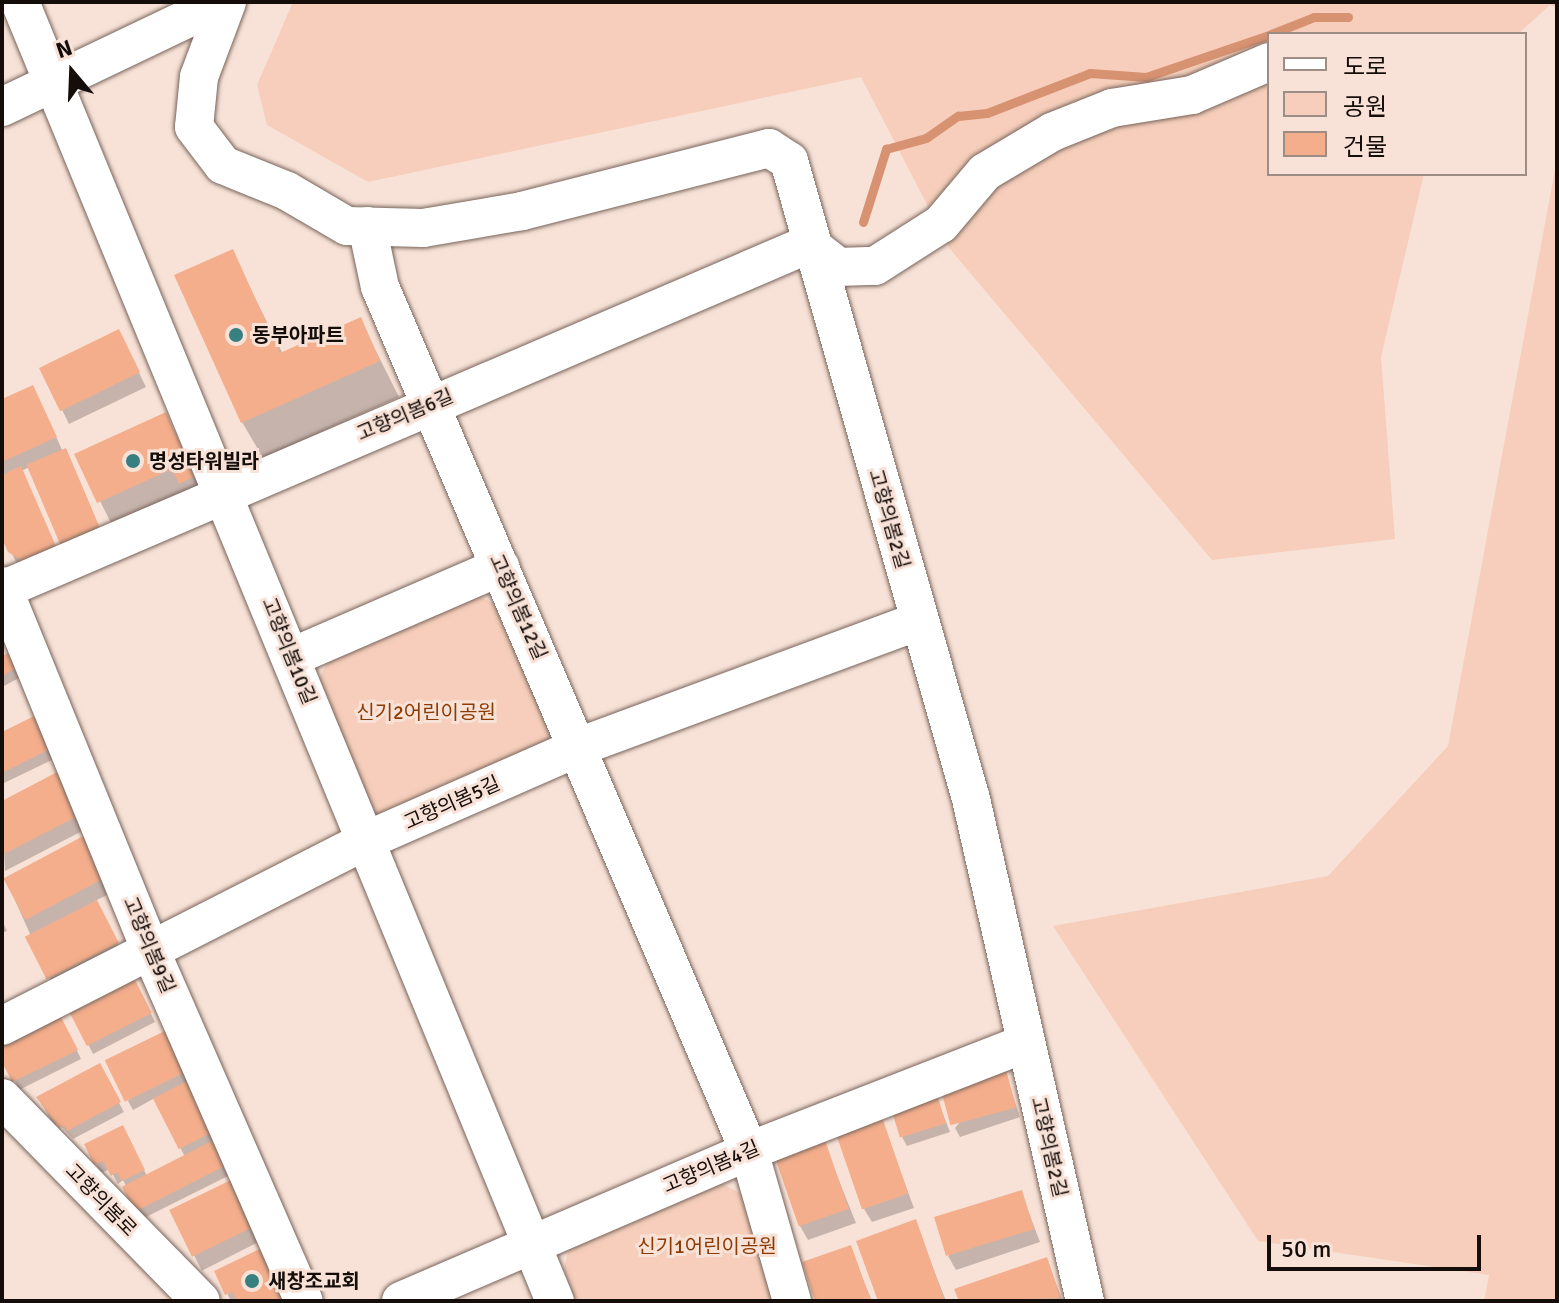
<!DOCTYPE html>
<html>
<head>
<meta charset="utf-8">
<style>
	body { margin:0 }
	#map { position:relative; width:1559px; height:1303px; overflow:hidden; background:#f8e2d7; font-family:Signika,"Noto Sans KR",sans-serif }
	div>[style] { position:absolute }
	.green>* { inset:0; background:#f6cebb }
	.shadow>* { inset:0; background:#0003; transform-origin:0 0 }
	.stream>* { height:9px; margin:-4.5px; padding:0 4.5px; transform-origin:4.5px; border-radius:4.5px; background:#d79271 }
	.building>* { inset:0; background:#f4ae8c; transform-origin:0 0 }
	.roads { filter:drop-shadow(0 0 2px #77645b) drop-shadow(0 0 2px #77645b) }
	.minor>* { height:38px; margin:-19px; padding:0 19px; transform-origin:19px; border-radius:19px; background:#fff }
	.dots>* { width:22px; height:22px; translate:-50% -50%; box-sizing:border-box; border:4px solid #f8e2d7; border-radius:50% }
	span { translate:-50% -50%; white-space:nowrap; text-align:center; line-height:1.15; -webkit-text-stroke:6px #f8e2d7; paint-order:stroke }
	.poi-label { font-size:20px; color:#150d0a; font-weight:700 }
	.left { translate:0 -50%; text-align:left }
	.street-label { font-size:20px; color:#150d0a }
	.park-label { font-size:20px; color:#8d3b03 }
	.frame { position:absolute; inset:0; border:4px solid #150d0a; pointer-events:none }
	.legend { position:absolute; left:1267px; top:32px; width:260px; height:144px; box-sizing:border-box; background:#f8e2d7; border:2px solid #9d8d85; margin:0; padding:10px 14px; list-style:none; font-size:24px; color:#150d0a }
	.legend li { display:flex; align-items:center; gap:16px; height:40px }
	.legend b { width:40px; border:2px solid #9d8d85 }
	.north { position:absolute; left:32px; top:32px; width:80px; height:80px; -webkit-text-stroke:6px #f8e2d7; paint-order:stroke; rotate:341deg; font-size:22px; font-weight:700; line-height:32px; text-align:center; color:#150d0a }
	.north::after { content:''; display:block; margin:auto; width:28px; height:36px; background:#150d0a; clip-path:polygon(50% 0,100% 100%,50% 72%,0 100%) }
	.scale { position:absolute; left:1267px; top:1235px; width:214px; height:36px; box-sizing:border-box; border:4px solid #150d0a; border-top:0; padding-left:10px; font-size:24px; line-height:28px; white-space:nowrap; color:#150d0a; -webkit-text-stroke:6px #f8e2d7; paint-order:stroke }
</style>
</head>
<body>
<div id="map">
	<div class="green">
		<i style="clip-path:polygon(293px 2px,1557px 2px,1557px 7px,1550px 5px,1518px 34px,1269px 34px,1269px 174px,1424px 174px,1381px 357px,1395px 539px,1212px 560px,950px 249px,861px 77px,368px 182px,267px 125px,257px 85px)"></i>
		<i style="clip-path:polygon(1557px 159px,1557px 1301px,1484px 1301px,1489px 1275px,1258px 1241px,1053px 926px,1328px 876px,1448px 746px)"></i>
		<i style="clip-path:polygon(479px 596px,509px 612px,552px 722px,548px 752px,396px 820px,371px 812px,316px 685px,328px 661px)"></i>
		<i style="clip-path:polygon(719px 1182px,751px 1199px,783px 1301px,576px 1301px,564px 1270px,570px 1243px)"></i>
	</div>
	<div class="shadow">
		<i style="clip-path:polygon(232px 252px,283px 354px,360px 319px,399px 397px,263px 458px,242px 422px)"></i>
		<i style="clip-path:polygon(126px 346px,146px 387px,69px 424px,42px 369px)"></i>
		<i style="clip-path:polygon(2px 401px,40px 401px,63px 452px,21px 471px,64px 565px,18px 566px,2px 534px)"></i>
		<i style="clip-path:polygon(165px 415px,209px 503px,114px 529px,77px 455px)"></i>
		<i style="clip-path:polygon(7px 655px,19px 678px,2px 687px,2px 658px)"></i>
		<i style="clip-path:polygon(33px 719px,54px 759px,2px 784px,2px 734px)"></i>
		<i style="clip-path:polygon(58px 774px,88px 828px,5px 871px,2px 803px)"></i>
		<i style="clip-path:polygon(88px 835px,117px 890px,95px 901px,125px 957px,56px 992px,5px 878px)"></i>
		<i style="clip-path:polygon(2px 920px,7px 931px,2px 933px)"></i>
		<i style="clip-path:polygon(140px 991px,155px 1022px,93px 1054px,73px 1014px)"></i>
		<i style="clip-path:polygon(66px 1028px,81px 1059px,19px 1090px,2px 1049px)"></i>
		<i style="clip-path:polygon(172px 1030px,222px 1139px,212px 1144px,228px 1176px,142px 1219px,123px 1180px,118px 1184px,110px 1169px,101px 1173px,86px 1145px,127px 1136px,147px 1176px,185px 1157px,155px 1098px,133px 1110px,128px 1101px)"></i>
		<i style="clip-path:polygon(99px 1066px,124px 1112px,73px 1139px,58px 1123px,54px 1126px,39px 1098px)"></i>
		<i style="clip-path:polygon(1004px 1069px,1020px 1117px,960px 1137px,955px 1128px)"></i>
		<i style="clip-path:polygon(934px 1091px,950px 1132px,907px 1146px,902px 1137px)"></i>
		<i style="clip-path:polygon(881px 1119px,914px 1208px,872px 1222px,864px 1209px)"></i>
		<i style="clip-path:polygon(824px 1143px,856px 1223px,808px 1240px,800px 1226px)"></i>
		<i style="left:233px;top:1182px;width:65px;height:68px;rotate:63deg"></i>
		<i style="clip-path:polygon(1021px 1192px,1040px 1242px,956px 1270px,948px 1256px)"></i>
		<i style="clip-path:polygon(915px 1222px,946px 1301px,880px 1301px,858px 1242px)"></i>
		<i style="clip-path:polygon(850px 1248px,872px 1301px,815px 1301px)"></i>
		<i style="clip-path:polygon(1046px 1260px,1063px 1301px,961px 1301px,957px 1290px)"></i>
		<i style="clip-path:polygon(216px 1272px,294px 1301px,231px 1301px)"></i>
	</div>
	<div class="stream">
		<i style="left:1271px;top:34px;width:46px;rotate:-21.6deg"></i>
		<i style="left:1314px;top:17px;width:34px"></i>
		<i style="left:863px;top:222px;width:77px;rotate:-72.5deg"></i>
		<i style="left:886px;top:149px;width:41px;rotate:-15.4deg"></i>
		<i style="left:926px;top:138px;width:39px;rotate:-35deg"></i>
		<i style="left:958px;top:116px;width:29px;rotate:-6deg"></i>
		<i style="left:987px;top:113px;width:110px;rotate:-21.2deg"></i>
		<i style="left:1090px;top:73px;width:56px;rotate:4.1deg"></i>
		<i style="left:1146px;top:77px;width:130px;rotate:-18.9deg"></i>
	</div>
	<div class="building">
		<i style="clip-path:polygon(233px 249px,280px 353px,361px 317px,380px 361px,241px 423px,174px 275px)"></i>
		<i style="left:119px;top:329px;width:48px;height:89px;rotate:64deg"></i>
		<i style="clip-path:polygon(33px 385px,57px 437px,2px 462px,2px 399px)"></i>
		<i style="clip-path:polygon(166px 412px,195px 476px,179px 484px,172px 469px,97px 503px,74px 454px)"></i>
		<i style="left:66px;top:448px;width:90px;height:43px;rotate:67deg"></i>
		<i style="clip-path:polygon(21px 466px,58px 551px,27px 564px,8px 552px,2px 539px,2px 475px)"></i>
		<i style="clip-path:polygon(8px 653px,16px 668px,2px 676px,2px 656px)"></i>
		<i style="clip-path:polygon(34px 716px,50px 749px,2px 773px,2px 732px)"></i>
		<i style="clip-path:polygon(59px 771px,82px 814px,2px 855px,2px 801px)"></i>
		<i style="left:89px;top:833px;width:47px;height:97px;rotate:62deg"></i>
		<i style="left:97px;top:900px;width:48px;height:81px;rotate:63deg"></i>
		<i style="left:135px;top:980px;width:37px;height:73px;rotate:63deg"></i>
		<i style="clip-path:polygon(61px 1017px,78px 1050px,12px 1082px,2px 1062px,2px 1046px)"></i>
		<i style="left:173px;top:1027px;width:46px;height:76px;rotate:64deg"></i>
		<i style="clip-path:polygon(100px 1063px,121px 1102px,67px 1131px,64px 1126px,59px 1128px,36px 1097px)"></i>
		<i style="left:1005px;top:1066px;width:43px;height:68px;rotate:75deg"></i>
		<i style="left:193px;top:1078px;width:57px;height:45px;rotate:63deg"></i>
		<i style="left:935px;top:1088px;width:37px;height:48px;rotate:73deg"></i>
		<i style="left:882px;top:1117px;width:81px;height:49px;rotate:71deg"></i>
		<i style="clip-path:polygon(123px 1125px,145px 1170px,122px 1181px,117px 1172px,111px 1176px,103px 1161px,94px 1165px,84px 1144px)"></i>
		<i style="left:825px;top:1140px;width:73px;height:53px;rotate:71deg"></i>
		<i style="left:212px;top:1141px;width:28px;height:101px;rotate:63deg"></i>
		<i style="left:233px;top:1179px;width:52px;height:71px;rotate:64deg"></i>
		<i style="left:1022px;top:1190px;width:41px;height:92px;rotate:73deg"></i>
		<i style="clip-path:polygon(916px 1219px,944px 1299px,878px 1301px,856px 1241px)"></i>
		<i style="clip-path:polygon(268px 1245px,288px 1301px,237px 1301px,233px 1292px,225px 1295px,214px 1271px)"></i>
		<i style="clip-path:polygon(851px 1245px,871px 1301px,815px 1301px,802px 1262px)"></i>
		<i style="clip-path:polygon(1047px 1257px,1061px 1298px,959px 1301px,954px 1289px)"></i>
	</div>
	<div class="roads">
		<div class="minor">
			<i style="left:20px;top:2px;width:1405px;rotate:67.62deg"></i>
			<i style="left:227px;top:2px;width:80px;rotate:110.5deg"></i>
			<i style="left:199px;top:77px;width:50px;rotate:95.7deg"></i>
			<i style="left:194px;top:127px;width:48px;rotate:52.7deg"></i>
			<i style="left:223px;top:165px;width:69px;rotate:22.1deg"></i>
			<i style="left:287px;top:191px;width:69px;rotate:30.3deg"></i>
			<i style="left:347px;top:226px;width:76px;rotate:1.5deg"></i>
			<i style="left:423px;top:228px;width:100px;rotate:-9.7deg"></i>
			<i style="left:522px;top:211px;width:255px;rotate:-14.3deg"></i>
			<i style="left:769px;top:148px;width:24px;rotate:33deg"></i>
			<i style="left:789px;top:161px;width:663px;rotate:74.08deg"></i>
			<i style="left:971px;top:799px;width:515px;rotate:77.21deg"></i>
			<i style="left:2px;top:107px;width:244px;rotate:-25.5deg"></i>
			<i style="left:367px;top:226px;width:62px;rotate:78deg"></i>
			<i style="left:380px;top:287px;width:939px;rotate:66.87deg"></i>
			<i style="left:749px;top:1151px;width:156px;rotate:74deg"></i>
			<i style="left:2px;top:586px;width:390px;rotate:67.8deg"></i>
			<i style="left:149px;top:947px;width:386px;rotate:66.4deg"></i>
			<i style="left:2px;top:590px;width:878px;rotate:-23.21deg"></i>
			<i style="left:809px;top:244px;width:37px;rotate:38deg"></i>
			<i style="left:838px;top:267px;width:37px;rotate:-2deg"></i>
			<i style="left:875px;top:266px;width:78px;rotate:-32.5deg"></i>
			<i style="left:941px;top:224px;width:68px;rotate:-49.8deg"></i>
			<i style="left:985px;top:172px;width:78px;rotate:-30.8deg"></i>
			<i style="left:1052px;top:132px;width:65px;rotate:-21.8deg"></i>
			<i style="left:1112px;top:108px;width:81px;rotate:-9.2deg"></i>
			<i style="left:1192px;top:95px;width:84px;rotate:-23.2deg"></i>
			<i style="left:292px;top:657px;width:227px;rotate:-23.4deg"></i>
			<i style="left:2px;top:1026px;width:407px;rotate:-27deg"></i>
			<i style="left:365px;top:841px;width:236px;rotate:-23.7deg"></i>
			<i style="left:581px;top:746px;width:360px;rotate:-20.3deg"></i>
			<i style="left:2px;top:1098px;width:284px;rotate:45.6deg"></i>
			<i style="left:401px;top:1301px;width:379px;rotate:-23.3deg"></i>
			<i style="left:749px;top:1151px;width:295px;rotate:-21.3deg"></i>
		</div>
	</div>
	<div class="dots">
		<i style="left:236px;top:335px;background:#377f80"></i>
		<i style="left:133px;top:461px;background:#377f80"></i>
		<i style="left:252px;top:1281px;background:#377f80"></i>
	</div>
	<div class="poi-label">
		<span class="left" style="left:252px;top:335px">동부아파트</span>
		<span class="left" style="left:149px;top:461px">명성타워빌라</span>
		<span class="left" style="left:268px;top:1281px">새창조교회</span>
	</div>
	<div class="street-label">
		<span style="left:405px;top:415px;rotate:-23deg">고향의봄6길</span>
		<span style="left:889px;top:519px;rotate:74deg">고향의봄2길</span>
		<span style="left:518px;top:607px;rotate:66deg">고향의봄12길</span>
		<span style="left:289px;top:651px;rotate:68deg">고향의봄10길</span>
		<span style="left:452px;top:803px;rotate:-24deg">고향의봄5길</span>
		<span style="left:149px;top:945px;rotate:67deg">고향의봄9길</span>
		<span style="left:1049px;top:1147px;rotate:77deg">고향의봄2길</span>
		<span style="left:711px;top:1167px;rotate:-23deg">고향의봄4길</span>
		<span style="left:101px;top:1200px;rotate:46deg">고향의봄로</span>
	</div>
	<div class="park-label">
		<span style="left:426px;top:712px">신기2어린이공원</span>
		<span style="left:707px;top:1246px">신기1어린이공원</span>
	</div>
	<div class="frame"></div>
	<ul class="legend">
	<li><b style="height:10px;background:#fff"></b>도로</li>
	<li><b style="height:22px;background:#f6cebb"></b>공원</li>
	<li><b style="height:22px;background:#f4ae8c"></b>건물</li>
	</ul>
	<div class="north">N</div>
	<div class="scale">50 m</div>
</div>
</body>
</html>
